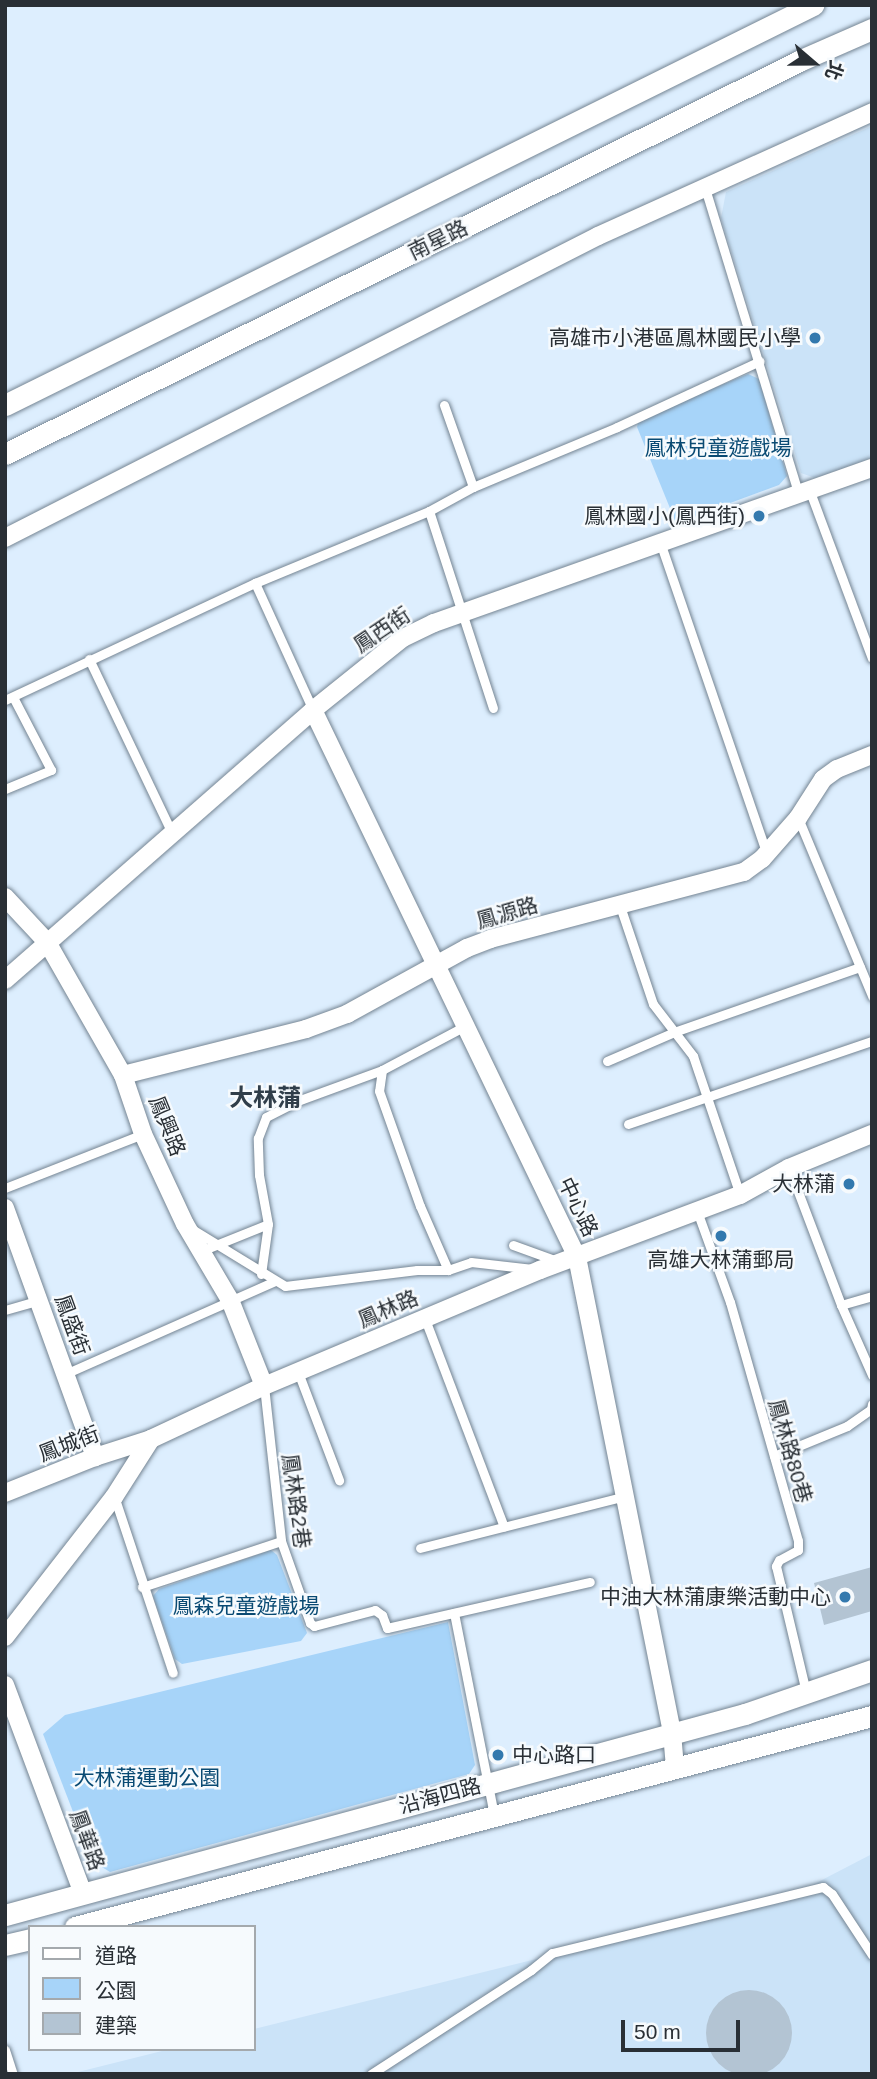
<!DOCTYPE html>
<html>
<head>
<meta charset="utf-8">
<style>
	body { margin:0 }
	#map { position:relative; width:877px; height:2079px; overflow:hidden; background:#ddeefe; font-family:Helvetica,"Noto Sans TC",sans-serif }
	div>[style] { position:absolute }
	.built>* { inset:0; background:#cbe3f8 }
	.green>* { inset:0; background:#a7d4f9 }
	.building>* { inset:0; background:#b3c4d3 }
	.round { border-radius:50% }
	.roads { filter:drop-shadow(0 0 2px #748492) drop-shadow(0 0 2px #748492) }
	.service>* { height:9px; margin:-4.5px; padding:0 4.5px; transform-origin:4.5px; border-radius:4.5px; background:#fff }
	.minor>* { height:18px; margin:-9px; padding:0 9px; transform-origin:9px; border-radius:9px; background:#fff }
	.tertiary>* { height:21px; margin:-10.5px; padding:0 10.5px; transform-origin:10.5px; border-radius:10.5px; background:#fff }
	.dots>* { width:19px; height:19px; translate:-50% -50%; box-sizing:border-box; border:4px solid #f6fafd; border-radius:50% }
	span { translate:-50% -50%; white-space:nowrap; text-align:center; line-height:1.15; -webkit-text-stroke:5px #f6fafd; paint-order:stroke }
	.street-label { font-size:21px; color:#292f35 }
	.poi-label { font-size:21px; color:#292f35 }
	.right { translate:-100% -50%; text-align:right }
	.left { translate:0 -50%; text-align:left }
	.park-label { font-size:21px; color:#094a73 }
	.quarter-label { font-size:24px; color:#303e4a; font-weight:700 }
	.frame { position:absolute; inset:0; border:7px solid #292f35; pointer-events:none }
	.legend { position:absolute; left:28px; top:1925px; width:228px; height:126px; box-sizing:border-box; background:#f6fafd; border:2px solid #a4a9ad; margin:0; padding:9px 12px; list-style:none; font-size:21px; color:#292f35 }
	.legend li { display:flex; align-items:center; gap:14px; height:35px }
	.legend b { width:35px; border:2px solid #a4a9ad }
	.north { position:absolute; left:779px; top:28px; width:70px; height:70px; -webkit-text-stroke:5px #f6fafd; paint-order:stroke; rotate:110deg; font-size:19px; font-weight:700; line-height:28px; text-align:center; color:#292f35 }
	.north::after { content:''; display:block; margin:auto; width:24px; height:32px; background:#292f35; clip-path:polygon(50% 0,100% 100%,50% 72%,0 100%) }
	.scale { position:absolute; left:621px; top:2020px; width:119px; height:32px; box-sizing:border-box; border:4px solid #292f35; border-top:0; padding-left:9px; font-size:21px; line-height:24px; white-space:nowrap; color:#292f35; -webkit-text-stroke:5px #f6fafd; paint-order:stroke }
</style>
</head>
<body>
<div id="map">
	<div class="built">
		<i style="clip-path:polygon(872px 126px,872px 458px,815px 478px,801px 473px,721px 218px,726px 192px)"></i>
		<i style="clip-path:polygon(872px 1854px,872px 2074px,70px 2074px,170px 2049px,254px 2049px,254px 2029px,791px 1896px)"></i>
	</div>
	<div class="green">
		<i style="clip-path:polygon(748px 374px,759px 379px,787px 476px,779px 485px,676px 523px,637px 427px,639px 419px)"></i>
		<i style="clip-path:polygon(271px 1550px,277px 1555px,307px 1633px,301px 1641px,182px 1664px,175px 1659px,153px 1596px,159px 1589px)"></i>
		<i style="clip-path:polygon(448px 1622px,475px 1765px,469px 1774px,110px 1872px,92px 1861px,43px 1734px,65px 1715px)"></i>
	</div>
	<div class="building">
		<i style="clip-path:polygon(872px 1567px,872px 1611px,824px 1625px,814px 1583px)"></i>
		<i class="round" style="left:706px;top:1990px;width:86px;height:86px"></i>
	</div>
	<div class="roads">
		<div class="service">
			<i style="left:705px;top:188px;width:319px;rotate:73deg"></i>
			<i style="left:444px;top:405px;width:87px;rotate:70.5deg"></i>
			<i style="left:809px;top:489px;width:180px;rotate:69.6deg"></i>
			<i style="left:429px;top:511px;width:207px;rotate:72deg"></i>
			<i style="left:660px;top:542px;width:330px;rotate:71.1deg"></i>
			<i style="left:255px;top:583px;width:140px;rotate:65.5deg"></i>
			<i style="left:89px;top:659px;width:193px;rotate:64.5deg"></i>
			<i style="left:5px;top:700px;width:276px;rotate:-25.1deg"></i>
			<i style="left:255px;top:583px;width:188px;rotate:-22.5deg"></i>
			<i style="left:429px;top:511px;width:50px;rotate:-28.6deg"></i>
			<i style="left:473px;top:487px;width:156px;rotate:-22.6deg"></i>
			<i style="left:617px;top:427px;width:157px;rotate:-24.8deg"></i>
			<i style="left:5px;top:789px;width:50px;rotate:-22.4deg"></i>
			<i style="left:51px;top:770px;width:82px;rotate:-117.5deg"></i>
			<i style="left:798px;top:818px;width:193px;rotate:67.4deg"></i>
			<i style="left:620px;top:906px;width:103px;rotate:71.4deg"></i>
			<i style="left:653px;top:1004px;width:66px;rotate:52.4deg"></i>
			<i style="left:693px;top:1056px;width:147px;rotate:71.3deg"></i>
			<i style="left:607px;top:1061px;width:73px;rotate:-23.4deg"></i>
			<i style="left:674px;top:1032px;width:197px;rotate:-19.3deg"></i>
			<i style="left:382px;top:1070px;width:21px;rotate:98deg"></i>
			<i style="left:379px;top:1091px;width:122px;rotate:70.4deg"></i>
			<i style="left:420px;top:1206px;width:70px;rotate:66.4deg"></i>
			<i style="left:628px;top:1124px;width:258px;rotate:-18.8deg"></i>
			<i style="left:789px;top:1168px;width:147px;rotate:69.2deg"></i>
			<i style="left:841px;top:1305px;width:77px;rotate:66.1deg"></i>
			<i style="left:5px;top:1188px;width:148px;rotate:-21.4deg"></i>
			<i style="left:697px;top:1211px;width:97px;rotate:70.1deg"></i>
			<i style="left:730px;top:1302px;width:248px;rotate:74.1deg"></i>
			<i style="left:798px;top:1541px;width:9px;rotate:90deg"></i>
			<i style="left:798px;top:1550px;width:21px;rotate:152deg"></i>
			<i style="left:779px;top:1560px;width:7px;rotate:117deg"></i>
			<i style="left:776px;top:1566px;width:130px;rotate:76.6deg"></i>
			<i style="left:192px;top:1229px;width:109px;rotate:31.5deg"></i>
			<i style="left:285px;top:1286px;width:133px;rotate:-6.9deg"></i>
			<i style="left:417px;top:1270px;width:31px"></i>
			<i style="left:448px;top:1270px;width:24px;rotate:-19deg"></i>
			<i style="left:471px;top:1262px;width:62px;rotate:6.4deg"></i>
			<i style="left:513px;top:1245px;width:47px;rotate:20deg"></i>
			<i style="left:201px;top:1251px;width:72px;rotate:-21.9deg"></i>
			<i style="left:261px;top:1274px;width:50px;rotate:-82deg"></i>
			<i style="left:268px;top:1224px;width:50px;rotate:-100.4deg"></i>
			<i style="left:259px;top:1175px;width:37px;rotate:-92deg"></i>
			<i style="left:258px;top:1138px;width:22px;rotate:-69deg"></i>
			<i style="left:266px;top:1117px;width:38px;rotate:-27deg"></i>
			<i style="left:300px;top:1100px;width:87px;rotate:-20.1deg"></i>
			<i style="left:382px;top:1070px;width:94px;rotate:-27.9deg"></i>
			<i style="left:841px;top:1305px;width:32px;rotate:-16deg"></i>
			<i style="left:5px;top:1310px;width:35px;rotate:-16deg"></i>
			<i style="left:425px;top:1319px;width:222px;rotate:69.2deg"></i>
			<i style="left:298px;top:1372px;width:116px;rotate:69.2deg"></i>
			<i style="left:65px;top:1374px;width:230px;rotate:-23.9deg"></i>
			<i style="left:264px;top:1386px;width:156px;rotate:83.7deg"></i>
			<i style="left:281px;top:1541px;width:87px;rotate:70.5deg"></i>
			<i style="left:310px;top:1623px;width:5px;rotate:37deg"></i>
			<i style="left:314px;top:1626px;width:63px;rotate:-14.7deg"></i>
			<i style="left:375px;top:1610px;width:9px;rotate:36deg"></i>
			<i style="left:382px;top:1615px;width:14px;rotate:69deg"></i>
			<i style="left:387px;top:1628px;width:208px;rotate:-12.8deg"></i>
			<i style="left:774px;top:1456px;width:79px;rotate:-22.3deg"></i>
			<i style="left:847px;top:1426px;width:29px;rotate:-35deg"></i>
			<i style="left:871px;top:1409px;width:5px;rotate:-79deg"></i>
			<i style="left:115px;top:1499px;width:183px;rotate:71.6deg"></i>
			<i style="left:420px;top:1548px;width:211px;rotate:-14.2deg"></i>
			<i style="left:142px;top:1587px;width:146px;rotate:-18.3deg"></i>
			<i style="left:454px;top:1613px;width:206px;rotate:78.8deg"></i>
			<i style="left:5px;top:2050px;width:25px;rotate:72deg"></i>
			<i style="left:371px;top:2074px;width:191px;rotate:-33deg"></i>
			<i style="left:531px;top:1970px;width:27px;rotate:-39deg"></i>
			<i style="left:552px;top:1953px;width:279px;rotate:-13.7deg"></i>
			<i style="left:823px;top:1887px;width:11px;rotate:38deg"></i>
			<i style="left:832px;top:1894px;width:73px;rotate:56.7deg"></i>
		</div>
		<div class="minor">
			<i style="left:5px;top:538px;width:665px;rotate:-26.99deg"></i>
			<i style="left:598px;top:236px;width:301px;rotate:-24.3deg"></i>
			<i style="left:313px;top:710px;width:607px;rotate:64.24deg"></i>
			<i style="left:577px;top:1257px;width:485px;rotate:78.7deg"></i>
			<i style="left:672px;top:1733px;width:33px;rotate:85deg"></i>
			<i style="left:5px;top:897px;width:62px;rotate:47deg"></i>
			<i style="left:47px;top:942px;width:153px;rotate:60.3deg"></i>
			<i style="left:123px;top:1075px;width:62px;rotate:71.3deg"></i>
			<i style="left:143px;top:1134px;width:99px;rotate:65deg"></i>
			<i style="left:185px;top:1224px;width:88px;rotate:59.4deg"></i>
			<i style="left:230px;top:1300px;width:92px;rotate:68.4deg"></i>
			<i style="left:5px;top:980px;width:410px;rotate:-41.2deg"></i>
			<i style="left:313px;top:710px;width:115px;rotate:-38.7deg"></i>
			<i style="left:403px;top:638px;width:34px;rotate:-26deg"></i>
			<i style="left:434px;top:623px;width:465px;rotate:-19.5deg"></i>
			<i style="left:123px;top:1075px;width:189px;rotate:-14.1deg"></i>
			<i style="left:306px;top:1029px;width:44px;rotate:-20.1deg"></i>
			<i style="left:347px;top:1014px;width:137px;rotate:-28.8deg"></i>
			<i style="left:467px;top:948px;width:25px;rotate:-21deg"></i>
			<i style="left:490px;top:939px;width:263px;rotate:-14.8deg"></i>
			<i style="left:744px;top:872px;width:22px;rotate:-36deg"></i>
			<i style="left:762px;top:859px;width:55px;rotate:-48.7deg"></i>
			<i style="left:798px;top:818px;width:46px;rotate:-57.3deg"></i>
			<i style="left:823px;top:779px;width:17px;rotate:-36deg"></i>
			<i style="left:837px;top:769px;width:38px;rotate:-22deg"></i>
			<i style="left:5px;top:1208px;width:265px;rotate:70.1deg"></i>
			<i style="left:5px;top:1493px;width:97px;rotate:-21.8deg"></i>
			<i style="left:95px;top:1457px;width:59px;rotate:-17.8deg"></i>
			<i style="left:151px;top:1439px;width:125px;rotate:-25.1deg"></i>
			<i style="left:264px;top:1386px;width:299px;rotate:-22.8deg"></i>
			<i style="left:540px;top:1270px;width:214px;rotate:-20.6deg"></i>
			<i style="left:740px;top:1195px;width:56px;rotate:-28.9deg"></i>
			<i style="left:789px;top:1168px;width:90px;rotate:-22.3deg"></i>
			<i style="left:5px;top:1637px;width:177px;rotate:-52.1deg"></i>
			<i style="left:114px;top:1497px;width:69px;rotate:-57.5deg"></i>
			<i style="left:5px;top:1685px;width:223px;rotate:69.5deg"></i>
		</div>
		<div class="tertiary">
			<i style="left:5px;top:405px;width:902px;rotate:-26.34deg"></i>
			<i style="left:5px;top:454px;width:886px;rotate:-26.33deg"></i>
			<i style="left:799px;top:61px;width:80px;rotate:-23.7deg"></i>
			<i style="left:5px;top:1915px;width:767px;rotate:-15.2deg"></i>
			<i style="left:745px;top:1714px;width:134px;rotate:-19.1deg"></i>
			<i style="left:75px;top:1927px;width:824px;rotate:-14.83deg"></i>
			<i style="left:5px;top:1945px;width:26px;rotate:-13deg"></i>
		</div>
	</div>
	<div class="dots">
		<i style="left:815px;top:338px;background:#3379ae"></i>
		<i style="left:759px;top:516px;background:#3379ae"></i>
		<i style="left:849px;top:1184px;background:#3379ae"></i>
		<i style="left:721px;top:1236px;background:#3379ae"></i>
		<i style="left:845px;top:1597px;background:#3379ae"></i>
		<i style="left:498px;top:1755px;background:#3379ae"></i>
	</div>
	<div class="street-label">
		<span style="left:438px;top:240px;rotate:-26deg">南星路</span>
		<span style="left:382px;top:630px;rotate:-34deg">鳳西街</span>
		<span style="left:507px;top:913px;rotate:-16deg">鳳源路</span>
		<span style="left:167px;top:1126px;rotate:68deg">鳳興路</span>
		<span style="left:578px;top:1207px;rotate:64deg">中心路</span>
		<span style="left:388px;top:1309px;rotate:-23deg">鳳林路</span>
		<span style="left:72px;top:1325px;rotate:70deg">鳳盛街</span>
		<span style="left:69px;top:1444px;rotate:-21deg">鳳城街</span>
		<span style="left:790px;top:1451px;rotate:74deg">鳳林路80巷</span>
		<span style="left:296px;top:1501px;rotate:82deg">鳳林路2巷</span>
		<span style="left:440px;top:1796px;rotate:-15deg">沿海四路</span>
		<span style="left:87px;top:1840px;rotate:70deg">鳳華路</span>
	</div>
	<div class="poi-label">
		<span class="right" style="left:801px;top:338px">高雄市小港區鳳林國民小學</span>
		<span class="right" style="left:745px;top:516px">鳳林國小(鳳西街)</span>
		<span class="right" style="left:835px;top:1184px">大林蒲</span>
		<span style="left:721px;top:1260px">高雄大林蒲郵局</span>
		<span class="right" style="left:831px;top:1597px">中油大林蒲康樂活動中心</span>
		<span class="left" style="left:512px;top:1755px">中心路口</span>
	</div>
	<div class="park-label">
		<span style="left:718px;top:448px">鳳林兒童遊戲場</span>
		<span style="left:246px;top:1606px">鳳森兒童遊戲場</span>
		<span style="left:147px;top:1778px">大林蒲運動公園</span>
	</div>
	<div class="quarter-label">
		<span style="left:265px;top:1098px">大林蒲</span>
	</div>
	<div class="frame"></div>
	<ul class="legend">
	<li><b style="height:9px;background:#fff"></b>道路</li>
	<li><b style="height:19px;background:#a7d4f9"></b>公園</li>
	<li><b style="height:19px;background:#b3c4d3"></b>建築</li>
	</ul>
	<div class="north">北</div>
	<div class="scale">50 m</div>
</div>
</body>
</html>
